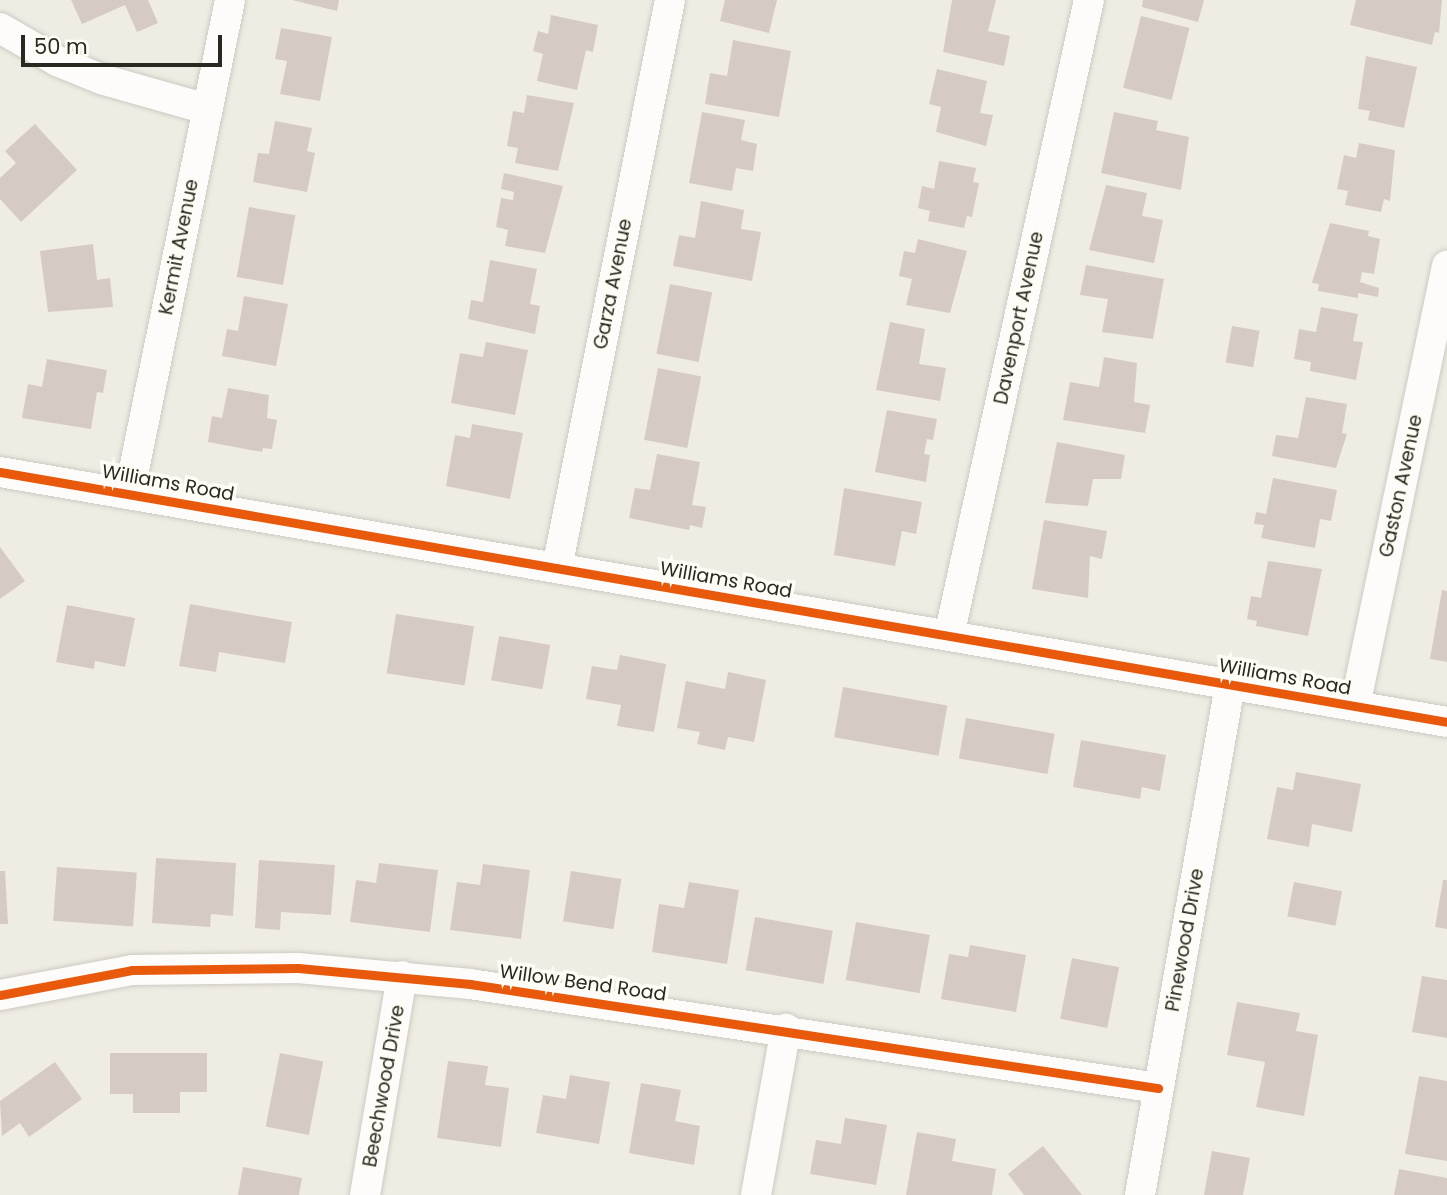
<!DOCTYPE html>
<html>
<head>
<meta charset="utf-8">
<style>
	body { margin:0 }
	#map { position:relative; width:1447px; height:1195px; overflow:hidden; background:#efece3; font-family:Poppins,sans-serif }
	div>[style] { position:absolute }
	.building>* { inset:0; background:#d6cbc4; transform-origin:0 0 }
	.roads { filter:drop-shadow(0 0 2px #cdcac2) drop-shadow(0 0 2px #cdcac2) }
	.minor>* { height:30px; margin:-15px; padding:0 15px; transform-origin:15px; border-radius:15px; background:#fdfcfb }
	.cycleway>* { height:9px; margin:-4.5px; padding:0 4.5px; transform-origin:4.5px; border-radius:4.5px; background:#e8590c }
	span { translate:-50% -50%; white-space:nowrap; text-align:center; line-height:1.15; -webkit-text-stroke:7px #fffcf5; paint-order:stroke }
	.street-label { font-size:19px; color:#2a2821 }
	.scale { position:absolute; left:21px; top:35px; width:201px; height:32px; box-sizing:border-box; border:4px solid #2a2821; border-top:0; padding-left:9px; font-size:21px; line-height:24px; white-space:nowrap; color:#2a2821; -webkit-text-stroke:5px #fffcf5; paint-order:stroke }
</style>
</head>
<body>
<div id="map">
	<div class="building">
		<i style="clip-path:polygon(71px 0,148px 0,158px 23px,137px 32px,125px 5px,82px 24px)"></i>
		<i style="clip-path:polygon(292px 0,339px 0,337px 11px)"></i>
		<i style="clip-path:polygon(725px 0,777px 0,769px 33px,720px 21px)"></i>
		<i style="clip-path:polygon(952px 0,996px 0,988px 31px,1010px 36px,1004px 66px,943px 52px)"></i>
		<i style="clip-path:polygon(1143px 0,1204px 0,1198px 22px,1142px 7px)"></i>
		<i style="clip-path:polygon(1356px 0,1442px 0,1439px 33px,1435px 32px,1432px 45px,1350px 25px)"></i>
		<i style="clip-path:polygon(551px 15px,598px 25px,593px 52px,586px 50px,577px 90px,537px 81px,543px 54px,533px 51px,538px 31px,548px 34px)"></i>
		<i style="left:1141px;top:16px;width:50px;height:74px;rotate:14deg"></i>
		<i style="clip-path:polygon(281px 28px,332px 37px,320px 101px,280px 94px,287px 61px,275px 59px)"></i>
		<i style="clip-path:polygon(733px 40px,791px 51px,779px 117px,705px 104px,710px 73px,727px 76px)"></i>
		<i style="clip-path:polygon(1366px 56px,1417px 67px,1404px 128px,1368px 120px,1370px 111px,1358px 109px)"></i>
		<i style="clip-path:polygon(937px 69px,987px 81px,980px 113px,993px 115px,986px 146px,936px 132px,941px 107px,929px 104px)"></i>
		<i style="clip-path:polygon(527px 95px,574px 103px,558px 171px,515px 163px,518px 148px,507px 146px,513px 111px,524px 113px)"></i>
		<i style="clip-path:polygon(702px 112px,745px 120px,741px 140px,757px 144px,753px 171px,736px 168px,732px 191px,689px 183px)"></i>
		<i style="clip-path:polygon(1114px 112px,1158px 121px,1156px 130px,1189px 137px,1181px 190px,1101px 173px)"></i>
		<i style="clip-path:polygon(275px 121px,312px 128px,307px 151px,315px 153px,307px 192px,253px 182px,258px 153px,269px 154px)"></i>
		<i style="clip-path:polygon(35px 124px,77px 170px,21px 222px,0 199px,0 178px,16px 163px,5px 151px)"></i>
		<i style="clip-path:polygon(1359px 143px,1395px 150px,1390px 201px,1384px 199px,1381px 212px,1345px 205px,1348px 191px,1337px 189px,1344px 155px,1356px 158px)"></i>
		<i style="clip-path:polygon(939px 161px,976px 168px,973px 182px,979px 183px,972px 217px,967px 216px,964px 228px,928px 221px,930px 211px,918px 208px,922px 186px,934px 189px)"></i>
		<i style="clip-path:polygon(504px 173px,563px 186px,545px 253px,505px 246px,508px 230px,496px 227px,501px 198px,513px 200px,514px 192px,501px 189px)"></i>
		<i style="clip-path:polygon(1106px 185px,1147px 193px,1142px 216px,1163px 220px,1154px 263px,1089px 250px)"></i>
		<i style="clip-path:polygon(701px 201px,744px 210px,741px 229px,761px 232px,752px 281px,673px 266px,679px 235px,695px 238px)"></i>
		<i style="left:249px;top:207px;width:47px;height:71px;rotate:10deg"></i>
		<i style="clip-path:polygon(1330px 223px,1369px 231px,1368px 236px,1380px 239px,1374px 274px,1362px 272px,1360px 282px,1379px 288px,1378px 297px,1358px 293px,1358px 298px,1318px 291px,1319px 284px,1312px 283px)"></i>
		<i style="clip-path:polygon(918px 239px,967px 251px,950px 313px,906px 305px,912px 279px,899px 276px,904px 251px,915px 253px)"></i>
		<i style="clip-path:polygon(93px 244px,97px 280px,110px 278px,113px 307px,48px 312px,40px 251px)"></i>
		<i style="clip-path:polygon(490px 260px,537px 269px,530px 304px,540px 306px,535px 334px,468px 319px,471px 300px,483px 302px)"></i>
		<i style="clip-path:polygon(1086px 265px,1164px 279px,1153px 339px,1102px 332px,1108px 299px,1080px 295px)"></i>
		<i style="left:670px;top:284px;width:43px;height:71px;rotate:11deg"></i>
		<i style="clip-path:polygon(244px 296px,288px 304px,276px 366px,222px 356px,227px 329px,238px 331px)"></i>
		<i style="clip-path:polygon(1321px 307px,1358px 314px,1353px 341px,1363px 342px,1356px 380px,1310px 371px,1311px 362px,1294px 359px,1299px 329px,1316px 332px)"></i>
		<i style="clip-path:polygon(890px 322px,925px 329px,919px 364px,946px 368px,940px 401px,876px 390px)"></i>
		<i style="left:1232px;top:326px;width:28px;height:37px;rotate:10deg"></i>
		<i style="clip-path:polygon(486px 342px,528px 350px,515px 415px,451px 403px,460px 353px,483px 357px)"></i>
		<i style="clip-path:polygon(1104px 357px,1137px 363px,1134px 402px,1150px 405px,1145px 433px,1063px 420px,1070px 382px,1099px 387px)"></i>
		<i style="clip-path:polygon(47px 359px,107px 370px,103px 393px,97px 392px,91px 429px,22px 418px,28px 384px,42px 387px)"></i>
		<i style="left:658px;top:368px;width:44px;height:73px;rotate:11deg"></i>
		<i style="clip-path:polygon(228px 388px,269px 395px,267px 418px,277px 420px,272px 449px,263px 448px,262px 452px,208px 442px,212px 416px,222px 418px)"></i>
		<i style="clip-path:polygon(1306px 397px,1347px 404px,1342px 433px,1347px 434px,1336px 468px,1272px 456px,1276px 435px,1298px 438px)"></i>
		<i style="clip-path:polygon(887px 410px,937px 419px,933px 440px,927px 439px,924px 454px,930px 455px,926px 482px,875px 472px)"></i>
		<i style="clip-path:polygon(472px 424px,523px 433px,510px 499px,446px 486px,455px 435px,470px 438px)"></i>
		<i style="clip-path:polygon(1057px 442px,1125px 455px,1121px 479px,1093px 479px,1088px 506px,1045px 503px)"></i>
		<i style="clip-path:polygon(657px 454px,700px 462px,692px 505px,706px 507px,702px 528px,690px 525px,689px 530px,629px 518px,635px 488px,650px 490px)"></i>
		<i style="clip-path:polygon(1273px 478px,1337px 490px,1331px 521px,1320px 519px,1315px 548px,1261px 538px,1264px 525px,1254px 524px,1256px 512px,1266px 514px)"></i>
		<i style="clip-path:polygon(844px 488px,922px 502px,916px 534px,902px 531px,895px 566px,834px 555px)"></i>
		<i style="clip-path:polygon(1044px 520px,1107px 531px,1102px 559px,1090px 556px,1088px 598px,1032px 589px)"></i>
		<i style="clip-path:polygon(0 547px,25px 581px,0 599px)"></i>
		<i style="clip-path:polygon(1268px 561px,1322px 569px,1308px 636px,1256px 626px,1257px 621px,1247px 619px,1251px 596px,1261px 598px)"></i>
		<i style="clip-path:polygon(1442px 590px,1447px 591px,1447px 662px,1430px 659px)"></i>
		<i style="clip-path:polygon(190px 604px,292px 622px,285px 663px,219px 652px,216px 672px,179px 666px)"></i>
		<i style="clip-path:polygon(67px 605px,135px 618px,125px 667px,95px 661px,94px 669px,56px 662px)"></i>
		<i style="left:396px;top:614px;width:79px;height:60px;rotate:9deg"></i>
		<i style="left:499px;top:636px;width:52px;height:45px;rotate:10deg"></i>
		<i style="clip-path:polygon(620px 655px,666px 664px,654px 732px,617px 726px,621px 705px,586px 699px,592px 666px,617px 670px)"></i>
		<i style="clip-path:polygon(728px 672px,766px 680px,754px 742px,728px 737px,725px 750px,697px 744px,700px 732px,677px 728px,686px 681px,725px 689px)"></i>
		<i style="left:843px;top:687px;width:106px;height:51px;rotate:10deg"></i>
		<i style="left:966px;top:718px;width:90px;height:41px;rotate:10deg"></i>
		<i style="clip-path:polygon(1081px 740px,1166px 755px,1160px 791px,1142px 787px,1140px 799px,1073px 787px)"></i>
		<i style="clip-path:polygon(1296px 772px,1361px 784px,1352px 832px,1312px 824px,1309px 847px,1267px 839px,1277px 787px,1293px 790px)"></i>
		<i style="clip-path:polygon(156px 858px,236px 863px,233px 916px,211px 914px,210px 927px,152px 923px)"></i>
		<i style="clip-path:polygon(259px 860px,335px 865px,331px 915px,281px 912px,280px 930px,255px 928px)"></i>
		<i style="clip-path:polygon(379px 863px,438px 870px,430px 932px,350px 922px,356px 880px,376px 883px)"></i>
		<i style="clip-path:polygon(483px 864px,530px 870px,521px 939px,450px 930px,457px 882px,480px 885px)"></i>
		<i style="left:57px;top:867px;width:80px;height:54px;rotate:4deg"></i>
		<i style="clip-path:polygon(0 871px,5px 871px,8px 924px,0 924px)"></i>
		<i style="left:571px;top:871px;width:51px;height:51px;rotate:9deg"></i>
		<i style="clip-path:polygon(1443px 880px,1447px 880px,1447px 929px,1435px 927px)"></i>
		<i style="clip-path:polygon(689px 882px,739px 890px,727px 964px,652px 952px,659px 904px,684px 908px)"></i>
		<i style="left:1294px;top:882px;width:49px;height:35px;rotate:11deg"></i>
		<i style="left:755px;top:917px;width:79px;height:54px;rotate:10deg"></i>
		<i style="left:856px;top:922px;width:75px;height:59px;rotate:10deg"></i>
		<i style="clip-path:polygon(970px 945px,1026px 955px,1016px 1012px,941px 999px,949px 954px,968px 957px)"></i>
		<i style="left:1072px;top:958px;width:48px;height:62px;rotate:11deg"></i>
		<i style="clip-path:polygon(1422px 976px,1447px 980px,1447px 1038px,1412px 1032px)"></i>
		<i style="clip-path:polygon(1237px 1002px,1300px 1013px,1296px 1031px,1318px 1035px,1304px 1116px,1256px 1107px,1265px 1062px,1227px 1055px)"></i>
		<i style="clip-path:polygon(110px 1053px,207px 1053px,207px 1092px,180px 1092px,180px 1113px,133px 1113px,133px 1094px,110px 1094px)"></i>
		<i style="left:280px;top:1053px;width:44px;height:75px;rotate:11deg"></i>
		<i style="clip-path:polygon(448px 1061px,488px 1066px,485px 1085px,509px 1088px,501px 1147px,437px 1138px)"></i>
		<i style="clip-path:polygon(55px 1062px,82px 1099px,29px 1137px,20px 1123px,2px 1136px,0 1101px)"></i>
		<i style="clip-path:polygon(570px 1075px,610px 1082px,599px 1144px,536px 1133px,543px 1095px,566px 1099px)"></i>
		<i style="clip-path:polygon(1419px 1076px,1447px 1081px,1447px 1161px,1405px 1154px)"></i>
		<i style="clip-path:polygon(641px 1083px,681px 1090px,675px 1121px,700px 1126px,694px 1165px,629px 1153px)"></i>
		<i style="clip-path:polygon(845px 1118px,887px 1125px,876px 1185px,810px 1174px,816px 1140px,841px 1144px)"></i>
		<i style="clip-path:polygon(917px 1132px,956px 1139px,952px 1161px,996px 1169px,992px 1195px,906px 1195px)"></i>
		<i style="clip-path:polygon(1043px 1146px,1082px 1195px,1024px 1195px,1008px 1174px)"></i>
		<i style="clip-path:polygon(1212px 1151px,1250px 1158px,1243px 1195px,1204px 1195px)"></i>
		<i style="clip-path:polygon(243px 1167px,302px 1178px,299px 1195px,238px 1195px)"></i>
		<i style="clip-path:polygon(1399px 1169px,1447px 1178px,1447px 1195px,1394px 1195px)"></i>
	</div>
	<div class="roads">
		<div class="minor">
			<i style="left:0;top:28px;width:66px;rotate:30.1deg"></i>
			<i style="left:57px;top:61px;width:48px;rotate:22.2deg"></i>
			<i style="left:101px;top:79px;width:110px;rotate:15.8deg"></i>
			<i style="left:0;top:472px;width:1468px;rotate:9.8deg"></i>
			<i style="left:129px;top:494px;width:504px;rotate:-78.44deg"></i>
			<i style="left:557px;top:568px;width:579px;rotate:-78.75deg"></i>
			<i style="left:949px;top:636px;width:651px;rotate:-77.59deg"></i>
			<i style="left:1355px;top:706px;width:450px;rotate:-78.2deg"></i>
			<i style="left:0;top:995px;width:134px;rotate:-10.7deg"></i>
			<i style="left:132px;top:970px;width:166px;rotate:-0.7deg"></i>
			<i style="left:298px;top:968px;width:173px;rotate:5.3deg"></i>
			<i style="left:470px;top:984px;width:696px;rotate:8.6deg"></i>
			<i style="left:365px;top:1195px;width:222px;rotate:-80.4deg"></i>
			<i style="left:756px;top:1195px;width:169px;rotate:-79.8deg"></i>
			<i style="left:1140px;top:1195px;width:518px;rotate:-79.99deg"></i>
		</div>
	</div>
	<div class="cycleway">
		<i style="left:0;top:472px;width:1468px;rotate:9.8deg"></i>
		<i style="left:0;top:995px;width:134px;rotate:-10.7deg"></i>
		<i style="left:132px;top:970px;width:166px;rotate:-0.7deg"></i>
		<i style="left:298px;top:968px;width:173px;rotate:5.3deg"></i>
		<i style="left:470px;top:984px;width:696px;rotate:8.6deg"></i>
	</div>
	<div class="street-label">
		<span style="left:179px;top:247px;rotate:-79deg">Kermit Avenue</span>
		<span style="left:613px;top:284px;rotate:-79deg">Garza Avenue</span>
		<span style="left:1019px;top:318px;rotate:-78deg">Davenport Avenue</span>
		<span style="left:168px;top:483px;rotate:10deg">Williams Road</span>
		<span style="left:1401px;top:486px;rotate:-78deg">Gaston Avenue</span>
		<span style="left:726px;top:580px;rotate:10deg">Williams Road</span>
		<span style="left:1285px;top:677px;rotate:10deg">Williams Road</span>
		<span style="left:1185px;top:940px;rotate:-80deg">Pinewood Drive</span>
		<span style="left:583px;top:983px;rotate:8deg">Willow Bend Road</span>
		<span style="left:384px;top:1086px;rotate:-80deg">Beechwood Drive</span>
	</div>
	<div class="scale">50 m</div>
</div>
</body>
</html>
